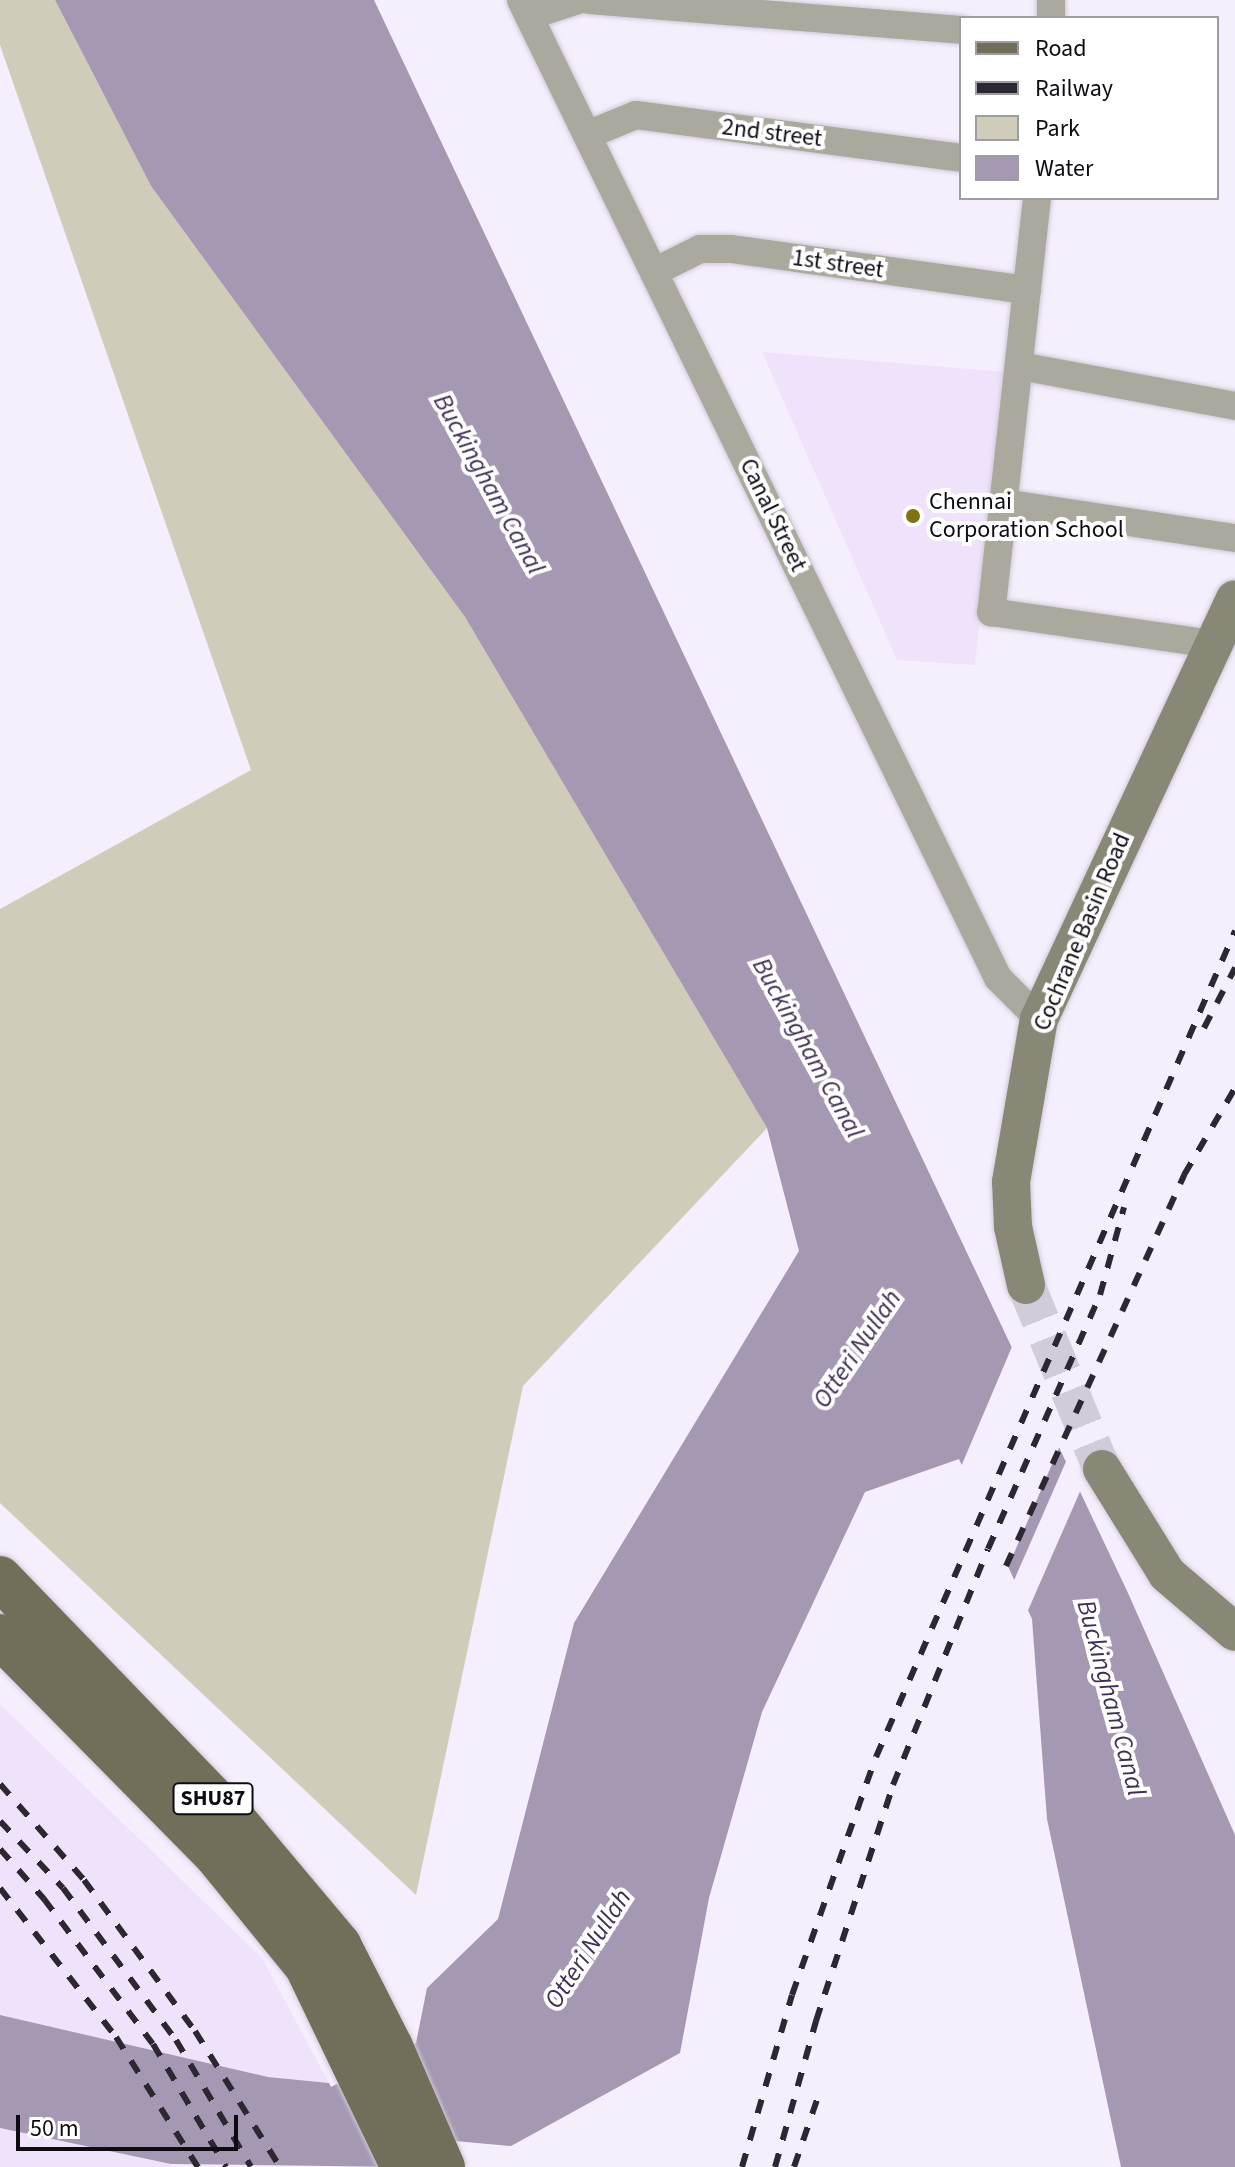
<!DOCTYPE html>
<html>
<head>
<meta charset="utf-8">
<style>
	body { margin:0 }
	#map { position:relative; width:1235px; height:2167px; overflow:hidden; background:#f5eefd; font-family:"Source Sans 3",sans-serif }
	div>[style] { position:absolute }
	.built>* { inset:0; background:#efe3fc }
	.green>* { inset:0; background:#cfccb9 }
	.water>* { inset:0; background:#a498b2 }
	.pier>* { inset:0; background:#f5eefd }
	.secondary-tunnel>* { height:38px; margin-top:-19px; transform-origin:0; background:repeating-linear-gradient(90deg,#d2ccda 0 38px,transparent 0 57px) }
	.roads { filter:drop-shadow(0 0 2px #d0cad8) drop-shadow(0 0 2px #d0cad8) }
	.minor>* { height:28px; margin:-14px; padding:0 14px; transform-origin:14px; border-radius:14px; background:#aba99e }
	.secondary>* { height:38px; margin:-19px; padding:0 19px; transform-origin:19px; border-radius:19px; background:#898776 }
	.primary>* { height:44px; margin:-22px; padding:0 22px; transform-origin:22px; border-radius:22px; background:#716e5a }
	.rail>* { height:6px; margin-top:-3px; transform-origin:0; background:repeating-linear-gradient(90deg,#2c2831 0 14px,transparent 0 28px) }
	.dots>* { width:22px; height:22px; translate:-50% -50%; box-sizing:border-box; border:4px solid #fff; border-radius:50% }
	span { translate:-50% -50%; white-space:nowrap; text-align:center; line-height:1.15; -webkit-text-stroke:8px #fff; paint-order:stroke }
	.shield-label span { padding:2px 6px; background:#fff; border:2px solid; border-radius:6px; -webkit-text-stroke-width:0 }
	.shield-label { font-size:22px; color:#0f0b13; font-weight:700 }
	.street-label { font-size:24px; color:#0f0b13 }
	.poi-label { font-size:24px; color:#0f0b13 }
	.left { translate:0 -50%; text-align:left }
	.water-label { font-size:26px; color:#412e55; font-style:italic }
	.legend { position:absolute; left:959px; top:16px; width:260px; height:184px; box-sizing:border-box; background:#fff; border:2px solid #9f9da1; margin:0; padding:10px 14px; list-style:none; font-size:24px; color:#0f0b13 }
	.legend li { display:flex; align-items:center; gap:16px; height:40px }
	.legend b { width:40px; border:2px solid #9f9da1 }
	.scale { position:absolute; left:16px; top:2115px; width:222px; height:36px; box-sizing:border-box; border:4px solid #0f0b13; border-top:0; padding-left:10px; font-size:24px; line-height:28px; white-space:nowrap; color:#0f0b13; -webkit-text-stroke:6px #fff; paint-order:stroke }
</style>
</head>
<body>
<div id="map">
	<div class="built">
		<i style="clip-path:polygon(762px 352px,1006px 372px,975px 665px,897px 660px)"></i>
		<i style="clip-path:polygon(0 1704px,262px 1958px,329px 2083px,268px 2077px,0 2015px)"></i>
		<i style="clip-path:polygon(0 2128px,171px 2164px,173px 2167px,0 2167px)"></i>
	</div>
	<div class="green">
		<i style="clip-path:polygon(0 0,55px 0,151px 186px,465px 617px,767px 1128px,523px 1386px,416px 1895px,0 1503px,0 909px,251px 770px,0 45px)"></i>
	</div>
	<div class="water">
		<i style="clip-path:polygon(55px 0,374px 0,1128px 1593px,1235px 1835px,1235px 2167px,1121px 2167px,1047px 1819px,1032px 1619px,959px 1459px,865px 1492px,762px 1712px,709px 1898px,680px 2053px,511px 2146px,455px 2141px,402px 2167px,171px 2164px,0 2128px,0 2015px,268px 2077px,329px 2083px,331px 2087px,416px 2043px,427px 1988px,498px 1919px,574px 1623px,799px 1251px,767px 1128px,465px 617px,151px 186px)"></i>
	</div>
	<div class="pier">
		<i style="clip-path:polygon(1014px 1342px,1061px 1443px,1006px 1572px,960px 1469px)"></i>
		<i style="clip-path:polygon(1068px 1457px,1082px 1487px,1026px 1615px,1012px 1585px)"></i>
	</div>
	<div class="secondary-tunnel">
		<i style="left:1026px;top:1285px;width:199px;rotate:67.6deg"></i>
	</div>
	<div class="roads">
		<div class="minor">
			<i style="left:521px;top:0;width:1088px;rotate:64deg"></i>
			<i style="left:998px;top:978px;width:58px;rotate:45deg"></i>
			<i style="left:589px;top:0;width:373px;rotate:4.6deg"></i>
			<i style="left:529px;top:16px;width:52px;rotate:-18.1deg"></i>
			<i style="left:1051px;top:18px;width:18px;rotate:-90deg"></i>
			<i style="left:587px;top:135px;width:53px;rotate:-22.2deg"></i>
			<i style="left:636px;top:115px;width:328px;rotate:7.5deg"></i>
			<i style="left:1037px;top:198px;width:417px;rotate:96.3deg"></i>
			<i style="left:991px;top:612px;width:223px;rotate:8.2deg"></i>
			<i style="left:654px;top:272px;width:51px;rotate:-26.6deg"></i>
			<i style="left:700px;top:249px;width:31px"></i>
			<i style="left:731px;top:249px;width:299px;rotate:7.9deg"></i>
			<i style="left:1020px;top:366px;width:219px;rotate:10.5deg"></i>
			<i style="left:1003px;top:503px;width:235px;rotate:8.6deg"></i>
		</div>
		<div class="secondary">
			<i style="left:1026px;top:1285px;width:59px;rotate:-102.6deg"></i>
			<i style="left:1013px;top:1227px;width:45px;rotate:-92.5deg"></i>
			<i style="left:1011px;top:1182px;width:165px;rotate:-80.3deg"></i>
			<i style="left:1039px;top:1019px;width:463px;rotate:-65deg"></i>
			<i style="left:1102px;top:1469px;width:123px;rotate:58.2deg"></i>
			<i style="left:1167px;top:1574px;width:89px;rotate:40.5deg"></i>
		</div>
		<div class="primary">
			<i style="left:0;top:1578px;width:338px;rotate:46deg"></i>
			<i style="left:235px;top:1821px;width:162px;rotate:50deg"></i>
			<i style="left:339px;top:1945px;width:114px;rotate:63deg"></i>
			<i style="left:391px;top:2047px;width:131px;rotate:66.6deg"></i>
			<i style="left:0;top:1636px;width:306px;rotate:45.4deg"></i>
			<i style="left:215px;top:1854px;width:146px;rotate:50.8deg"></i>
			<i style="left:307px;top:1967px;width:222px;rotate:64.4deg"></i>
		</div>
	</div>
	<div class="rail">
		<i style="left:1204px;top:1028px;width:68px;rotate:-62.7deg"></i>
		<i style="left:1006px;top:1566px;width:430px;rotate:-65.5deg"></i>
		<i style="left:1184px;top:1175px;width:101px;rotate:-59.6deg"></i>
		<i style="left:0;top:1784px;width:128px;rotate:48.8deg"></i>
		<i style="left:84px;top:1880px;width:187px;rotate:53.7deg"></i>
		<i style="left:195px;top:2031px;width:160px;rotate:58deg"></i>
		<i style="left:0;top:1821px;width:92px;rotate:46.8deg"></i>
		<i style="left:63px;top:1888px;width:189px;rotate:53.4deg"></i>
		<i style="left:176px;top:2040px;width:147px;rotate:59.4deg"></i>
		<i style="left:0;top:1849px;width:67px;rotate:48.7deg"></i>
		<i style="left:44px;top:1899px;width:181px;rotate:53.1deg"></i>
		<i style="left:153px;top:2044px;width:143px;rotate:59.3deg"></i>
		<i style="left:0;top:1888px;width:189px;rotate:52.1deg"></i>
		<i style="left:116px;top:2037px;width:154px;rotate:57.8deg"></i>
		<i style="left:742px;top:2167px;width:179px;rotate:-73.8deg"></i>
		<i style="left:792px;top:1995px;width:252px;rotate:-70.6deg"></i>
		<i style="left:876px;top:1757px;width:901px;rotate:-66.51deg"></i>
		<i style="left:775px;top:2167px;width:152px;rotate:-74.3deg"></i>
		<i style="left:816px;top:2021px;width:248px;rotate:-71.9deg"></i>
		<i style="left:893px;top:1785px;width:254px;rotate:-68.1deg"></i>
		<i style="left:988px;top:1549px;width:278px;rotate:-66.2deg"></i>
		<i style="left:1100px;top:1295px;width:91px;rotate:-74.7deg"></i>
		<i style="left:794px;top:2167px;width:77px;rotate:-71.1deg"></i>
	</div>
	<div class="dots">
		<i style="left:913px;top:516px;background:#7f7212"></i>
	</div>
	<div class="shield-label">
		<span style="left:213px;top:1799px">SHU87</span>
	</div>
	<div class="street-label">
		<span style="left:772px;top:133px;rotate:7deg">2nd street</span>
		<span style="left:838px;top:264px;rotate:8deg">1st street</span>
		<span style="left:773px;top:515px;rotate:64deg">Canal Street</span>
		<span style="left:1082px;top:932px;rotate:-67deg">Cochrane Basin Road</span>
	</div>
	<div class="poi-label">
		<span class="left" style="left:929px;top:516px">Chennai<br>Corporation School</span>
	</div>
	<div class="water-label">
		<span style="left:489px;top:484px;rotate:61deg">Buckingham Canal</span>
		<span style="left:808px;top:1048px;rotate:61deg">Buckingham Canal</span>
		<span style="left:857px;top:1349px;rotate:-56deg">Otteri Nullah</span>
		<span style="left:1111px;top:1698px;rotate:75deg">Buckingham Canal</span>
		<span style="left:588px;top:1949px;rotate:-57deg">Otteri Nullah</span>
	</div>
	<ul class="legend">
	<li><b style="height:10px;background:#716e5a"></b>Road</li>
	<li><b style="height:10px;background:#2c2831"></b>Railway</li>
	<li><b style="height:22px;background:#cfccb9"></b>Park</li>
	<li><b style="height:22px;background:#a498b2"></b>Water</li>
	</ul>
	<div class="scale">50 m</div>
</div>
</body>
</html>
